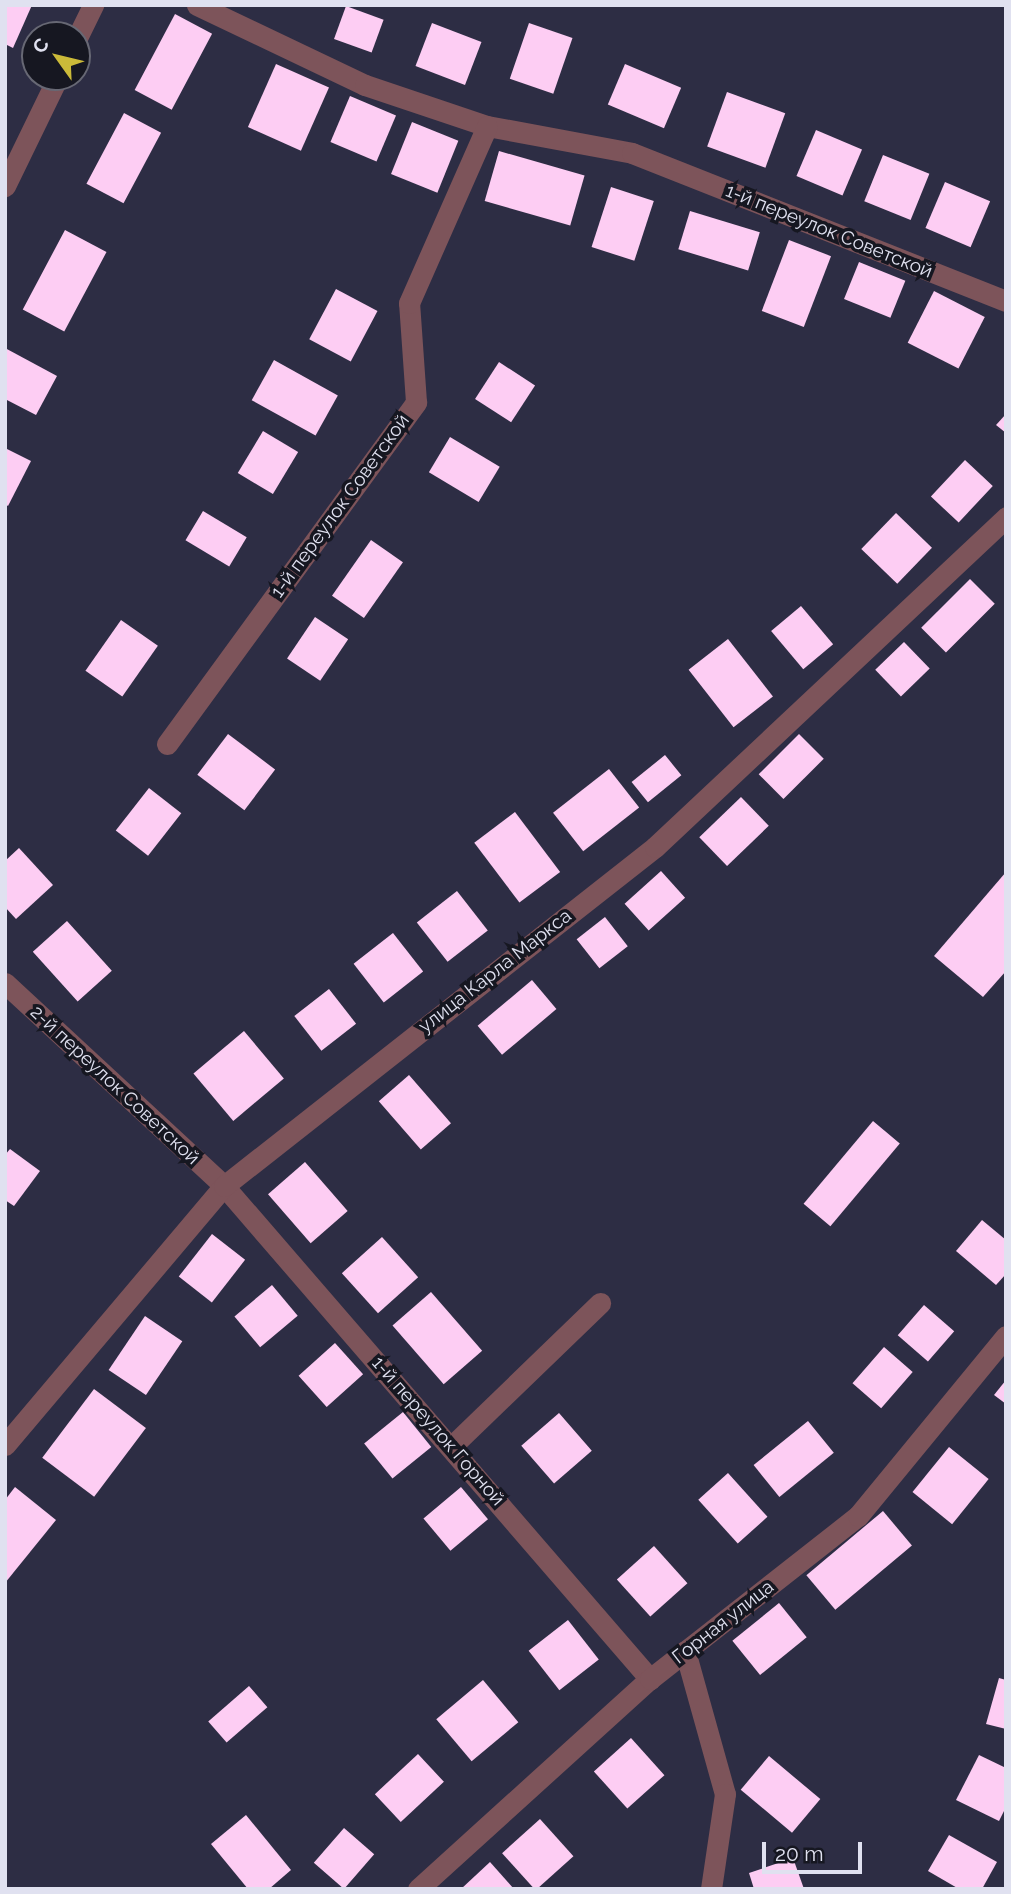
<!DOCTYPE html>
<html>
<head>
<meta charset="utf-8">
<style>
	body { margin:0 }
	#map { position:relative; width:1011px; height:1894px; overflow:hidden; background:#2d2d44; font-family:Raleway,sans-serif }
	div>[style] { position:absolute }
	.building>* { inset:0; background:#fdcdf3; transform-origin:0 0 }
	.minor>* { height:21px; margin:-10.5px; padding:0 10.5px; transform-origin:10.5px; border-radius:10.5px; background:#7d545a }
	span { translate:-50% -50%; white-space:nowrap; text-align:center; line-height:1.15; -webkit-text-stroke:7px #161721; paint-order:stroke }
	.street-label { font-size:19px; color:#e0e1f0 }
	.frame { position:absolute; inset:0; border:7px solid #e0e1f0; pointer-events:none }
	.north { position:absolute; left:21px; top:21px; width:70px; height:70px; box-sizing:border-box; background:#161721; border:2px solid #676874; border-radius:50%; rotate:304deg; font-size:19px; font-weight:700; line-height:28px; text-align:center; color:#e0e1f0 }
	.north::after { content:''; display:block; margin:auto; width:24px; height:32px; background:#cbba39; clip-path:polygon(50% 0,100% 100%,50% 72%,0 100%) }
	.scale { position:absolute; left:762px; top:1842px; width:100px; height:32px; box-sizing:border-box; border:4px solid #e0e1f0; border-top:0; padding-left:9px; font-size:21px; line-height:24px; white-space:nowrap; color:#e0e1f0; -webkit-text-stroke:5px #161721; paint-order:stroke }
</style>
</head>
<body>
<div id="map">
	<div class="building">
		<i style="clip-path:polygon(5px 5px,32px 5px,13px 48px,5px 44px)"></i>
		<i style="left:346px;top:6px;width:40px;height:35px;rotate:20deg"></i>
		<i style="left:175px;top:14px;width:42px;height:86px;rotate:28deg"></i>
		<i style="left:432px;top:23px;width:53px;height:46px;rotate:21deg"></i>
		<i style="left:529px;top:23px;width:46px;height:59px;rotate:19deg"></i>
		<i style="left:276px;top:64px;width:58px;height:69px;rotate:24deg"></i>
		<i style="left:625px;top:64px;width:61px;height:44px;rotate:23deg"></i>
		<i style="left:727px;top:92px;width:62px;height:58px;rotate:20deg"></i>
		<i style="left:350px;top:96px;width:50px;height:50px;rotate:23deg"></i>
		<i style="left:124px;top:113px;width:42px;height:80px;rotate:28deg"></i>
		<i style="left:412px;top:122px;width:50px;height:56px;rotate:22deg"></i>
		<i style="left:816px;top:130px;width:50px;height:50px;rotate:23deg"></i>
		<i style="left:499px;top:151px;width:89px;height:52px;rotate:16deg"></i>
		<i style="left:883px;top:155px;width:50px;height:50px;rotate:22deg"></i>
		<i style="left:945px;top:182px;width:49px;height:50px;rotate:23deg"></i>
		<i style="left:611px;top:187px;width:45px;height:63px;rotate:18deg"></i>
		<i style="left:690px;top:211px;width:73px;height:40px;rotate:17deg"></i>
		<i style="left:65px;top:230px;width:47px;height:90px;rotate:28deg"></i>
		<i style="left:789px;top:240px;width:45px;height:76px;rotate:21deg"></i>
		<i style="left:859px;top:262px;width:50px;height:40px;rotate:22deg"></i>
		<i style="left:336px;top:289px;width:47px;height:57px;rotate:28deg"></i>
		<i style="left:934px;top:291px;width:57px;height:58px;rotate:27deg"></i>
		<i style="clip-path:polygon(5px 348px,57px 376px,36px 415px,5px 399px)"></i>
		<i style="left:274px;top:360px;width:73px;height:46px;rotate:29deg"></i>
		<i style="left:499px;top:362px;width:43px;height:44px;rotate:33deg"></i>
		<i style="clip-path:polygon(1006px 414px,1006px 433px,996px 425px)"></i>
		<i style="left:263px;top:431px;width:41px;height:49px;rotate:31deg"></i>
		<i style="left:450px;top:437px;width:58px;height:41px;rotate:31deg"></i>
		<i style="clip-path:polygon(5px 448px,31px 461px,8px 506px,5px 504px)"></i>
		<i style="left:965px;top:460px;width:38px;height:50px;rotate:43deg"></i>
		<i style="left:203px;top:511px;width:51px;height:34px;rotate:31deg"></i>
		<i style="left:896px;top:513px;width:50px;height:50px;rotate:44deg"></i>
		<i style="left:371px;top:540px;width:39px;height:68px;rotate:35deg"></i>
		<i style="left:970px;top:579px;width:35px;height:69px;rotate:45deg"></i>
		<i style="left:801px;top:606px;width:50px;height:39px;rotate:50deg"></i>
		<i style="left:315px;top:617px;width:40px;height:50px;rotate:34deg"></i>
		<i style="left:121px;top:620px;width:45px;height:62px;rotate:35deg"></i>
		<i style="left:728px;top:639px;width:73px;height:50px;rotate:52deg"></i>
		<i style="left:904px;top:642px;width:37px;height:40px;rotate:46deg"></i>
		<i style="left:228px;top:734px;width:59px;height:51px;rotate:37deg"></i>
		<i style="left:799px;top:734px;width:35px;height:57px;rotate:45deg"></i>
		<i style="left:665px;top:755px;width:26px;height:43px;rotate:51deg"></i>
		<i style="left:609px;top:769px;width:49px;height:71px;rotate:52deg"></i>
		<i style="left:149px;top:788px;width:41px;height:54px;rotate:38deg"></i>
		<i style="left:741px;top:797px;width:40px;height:58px;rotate:46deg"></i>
		<i style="left:515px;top:812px;width:75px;height:51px;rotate:53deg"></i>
		<i style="clip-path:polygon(19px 848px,53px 885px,16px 919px,5px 907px,5px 861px)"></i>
		<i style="left:661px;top:871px;width:36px;height:49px;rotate:48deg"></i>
		<i style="clip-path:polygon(1006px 872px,1006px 971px,983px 997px,934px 956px)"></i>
		<i style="left:457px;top:891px;width:50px;height:51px;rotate:52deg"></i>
		<i style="left:605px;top:917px;width:37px;height:36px;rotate:52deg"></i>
		<i style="left:67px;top:921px;width:67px;height:46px;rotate:48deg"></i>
		<i style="left:393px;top:933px;width:49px;height:50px;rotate:52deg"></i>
		<i style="left:532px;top:980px;width:38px;height:71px;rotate:50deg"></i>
		<i style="left:329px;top:989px;width:44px;height:44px;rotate:52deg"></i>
		<i style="left:244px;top:1031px;width:62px;height:66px;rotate:50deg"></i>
		<i style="left:409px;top:1075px;width:64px;height:40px;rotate:49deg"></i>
		<i style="left:873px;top:1121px;width:35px;height:108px;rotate:40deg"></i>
		<i style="clip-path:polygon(10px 1149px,40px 1171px,14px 1206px,5px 1200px,5px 1155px)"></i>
		<i style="left:305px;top:1162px;width:65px;height:49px;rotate:49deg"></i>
		<i style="clip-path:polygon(982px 1220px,1006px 1240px,1006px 1274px,996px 1285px,956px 1251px)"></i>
		<i style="left:212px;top:1234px;width:42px;height:54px;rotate:38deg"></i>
		<i style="left:382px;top:1237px;width:54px;height:54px;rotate:48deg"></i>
		<i style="left:272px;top:1285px;width:40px;height:49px;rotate:50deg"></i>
		<i style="left:431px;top:1292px;width:78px;height:51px;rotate:49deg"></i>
		<i style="left:924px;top:1305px;width:40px;height:40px;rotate:41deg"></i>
		<i style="left:145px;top:1316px;width:45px;height:65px;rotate:34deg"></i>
		<i style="left:335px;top:1343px;width:42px;height:49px;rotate:48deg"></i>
		<i style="left:884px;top:1347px;width:38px;height:48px;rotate:41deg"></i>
		<i style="clip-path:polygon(1006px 1380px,1006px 1404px,994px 1395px)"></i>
		<i style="left:94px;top:1389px;width:65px;height:86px;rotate:37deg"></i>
		<i style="left:403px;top:1412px;width:45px;height:50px;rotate:51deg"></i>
		<i style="left:559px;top:1413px;width:50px;height:50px;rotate:49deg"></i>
		<i style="left:808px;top:1421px;width:41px;height:70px;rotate:51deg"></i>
		<i style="left:949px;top:1447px;width:51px;height:58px;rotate:39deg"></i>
		<i style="left:728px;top:1473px;width:59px;height:40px;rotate:48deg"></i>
		<i style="clip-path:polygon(15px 1487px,56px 1520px,5px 1583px,5px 1500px)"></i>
		<i style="left:461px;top:1487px;width:42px;height:49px;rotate:50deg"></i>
		<i style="left:883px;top:1511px;width:45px;height:100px;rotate:50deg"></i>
		<i style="left:654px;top:1546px;width:50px;height:50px;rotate:48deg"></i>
		<i style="left:779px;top:1603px;width:44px;height:60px;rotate:51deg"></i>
		<i style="left:568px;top:1620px;width:50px;height:50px;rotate:52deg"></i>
		<i style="clip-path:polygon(999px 1678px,1006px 1680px,1006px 1729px,986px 1724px)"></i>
		<i style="left:483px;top:1680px;width:55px;height:61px;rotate:50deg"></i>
		<i style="left:249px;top:1686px;width:28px;height:54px;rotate:49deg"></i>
		<i style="left:631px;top:1738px;width:50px;height:50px;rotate:48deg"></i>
		<i style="left:418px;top:1754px;width:38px;height:59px;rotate:47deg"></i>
		<i style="clip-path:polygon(979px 1755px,1006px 1768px,1006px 1807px,999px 1821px,956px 1800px)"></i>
		<i style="left:769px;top:1756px;width:67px;height:44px;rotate:40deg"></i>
		<i style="clip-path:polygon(246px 1815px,291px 1870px,269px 1889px,248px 1889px,211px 1844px)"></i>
		<i style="left:540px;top:1819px;width:50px;height:51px;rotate:48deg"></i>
		<i style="left:344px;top:1828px;width:40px;height:46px;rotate:41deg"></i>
		<i style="clip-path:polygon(949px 1835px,997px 1862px,982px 1889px,959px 1889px,928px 1871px)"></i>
		<i style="clip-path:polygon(793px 1858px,804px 1889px,754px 1889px,749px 1873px)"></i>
		<i style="clip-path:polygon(490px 1862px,514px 1889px,461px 1889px)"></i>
	</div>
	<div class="minor">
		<i style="left:197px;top:5px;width:186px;rotate:25.5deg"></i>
		<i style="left:365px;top:85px;width:129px;rotate:18.6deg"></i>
		<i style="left:487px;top:126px;width:147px;rotate:10.5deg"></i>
		<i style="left:632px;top:153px;width:402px;rotate:21.6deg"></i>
		<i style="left:77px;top:38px;width:37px;rotate:-64deg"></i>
		<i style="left:5px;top:186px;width:121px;rotate:-64.1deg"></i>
		<i style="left:167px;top:744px;width:423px;rotate:-53.9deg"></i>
		<i style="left:416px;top:402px;width:99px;rotate:-94deg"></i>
		<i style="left:409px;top:303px;width:193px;rotate:-66.2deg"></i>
		<i style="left:5px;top:983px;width:299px;rotate:42.8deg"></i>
		<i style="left:224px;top:1186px;width:652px;rotate:49.17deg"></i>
		<i style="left:5px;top:1445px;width:339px;rotate:-49.8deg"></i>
		<i style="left:224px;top:1186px;width:548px;rotate:-38.19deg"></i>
		<i style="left:655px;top:847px;width:482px;rotate:-43.2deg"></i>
		<i style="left:452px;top:1446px;width:206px;rotate:-44deg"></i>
		<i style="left:685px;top:1651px;width:148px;rotate:74.4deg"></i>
		<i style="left:725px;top:1794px;width:96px;rotate:98.4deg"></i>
		<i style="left:418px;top:1889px;width:313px;rotate:-42.2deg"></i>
		<i style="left:650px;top:1679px;width:264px;rotate:-38.1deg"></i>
		<i style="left:858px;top:1516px;width:233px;rotate:-50.6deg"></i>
	</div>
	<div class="street-label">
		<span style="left:829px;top:231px;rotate:22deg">1-й переулок Советской</span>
		<span style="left:340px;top:506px;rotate:-54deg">1-й переулок Советской</span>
		<span style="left:495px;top:971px;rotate:-38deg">улица Карла Маркса</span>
		<span style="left:115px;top:1085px;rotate:43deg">2-й переулок Советской</span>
		<span style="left:438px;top:1431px;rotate:49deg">1-й переулок Горной</span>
		<span style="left:723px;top:1622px;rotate:-38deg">Горная улица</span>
	</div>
	<div class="frame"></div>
	<div class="north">С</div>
	<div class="scale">20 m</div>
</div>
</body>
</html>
